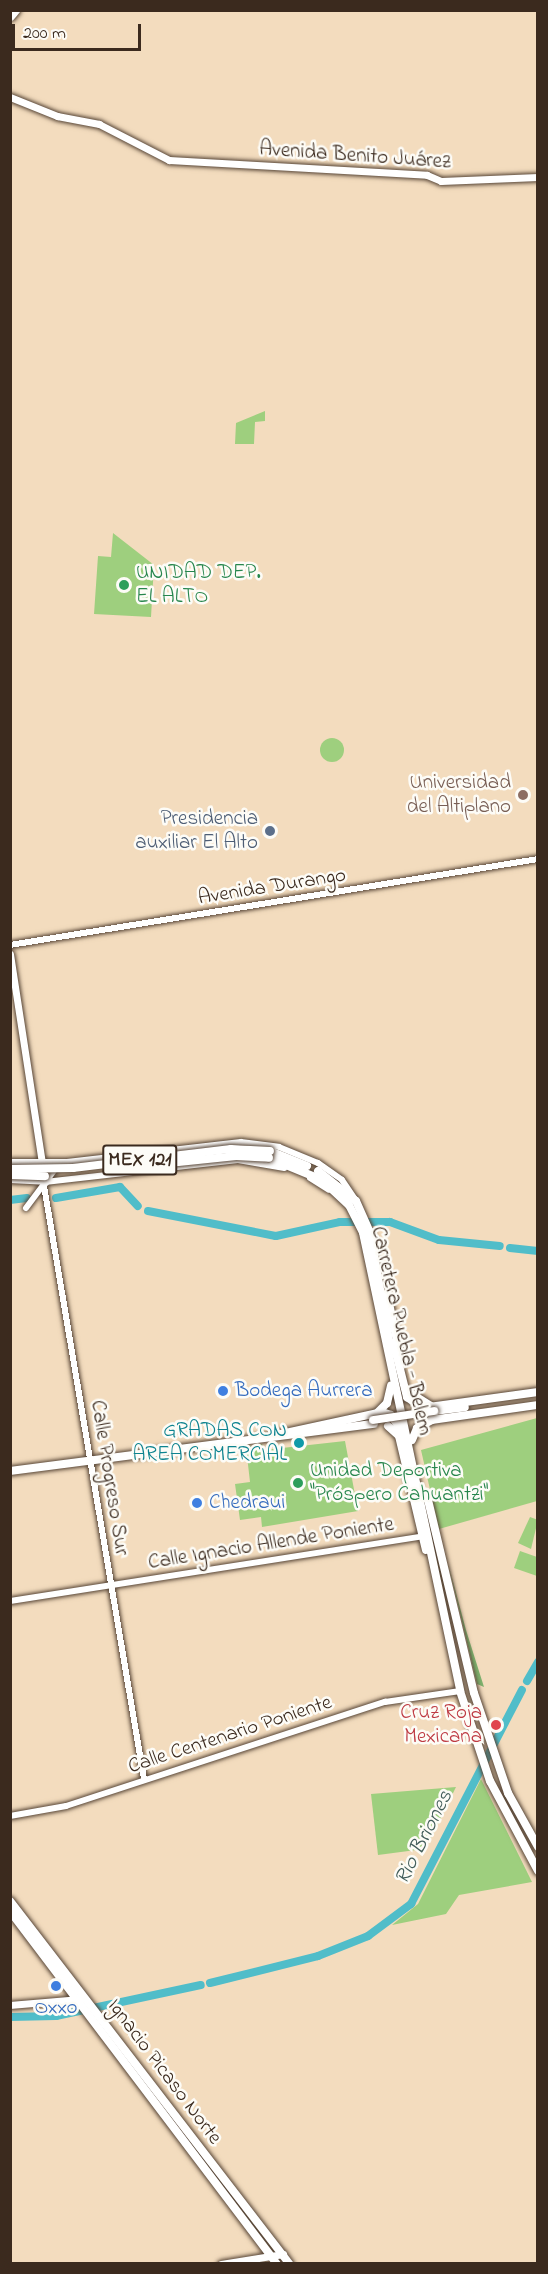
<!DOCTYPE html>
<html>
<head>
<meta charset="utf-8">
<style>
	body { margin:0 }
	#map { position:relative; width:548px; height:2274px; overflow:hidden; background:#f3dcbe; font-family:"Indie Flower",sans-serif }
	div>[style] { position:absolute }
	.green>* { inset:0; background:#9ecf7e }
	.round { border-radius:50% }
	.forest>* { inset:0; background:#7eb26d }
	.river>* { height:8px; margin:-4px; padding:0 4px; transform-origin:4px; border-radius:4px; background:#50bdc9 }
	.roads { filter:drop-shadow(0 0 2px #574536) drop-shadow(0 0 2px #574536) }
	.tertiary>* { height:6px; margin:-3px; padding:0 3px; transform-origin:3px; border-radius:3px; background:#fff }
	.secondary>* { height:7px; margin:-3.5px; padding:0 3.5px; transform-origin:3.5px; border-radius:3.5px; background:#fff }
	.primary>* { height:8px; margin:-4px; padding:0 4px; transform-origin:4px; border-radius:4px; background:#fff }
	.motorway>* { height:9px; margin:-4.5px; padding:0 4.5px; transform-origin:4.5px; border-radius:4.5px; background:#fff }
	.bridges { filter:drop-shadow(0 0 2px #574536) drop-shadow(0 0 2px #574536) }
	.primary-bridge>* { height:8px; margin:-4px; padding:0 4px; transform-origin:4px; border-radius:4px; background:#fff }
	.dots>* { width:16px; height:16px; translate:-50% -50%; box-sizing:border-box; border:3px solid #fdfcf7; border-radius:50% }
	span { translate:-50% -50%; white-space:nowrap; text-align:center; line-height:1.15; -webkit-text-stroke:5px #fdfcf7; paint-order:stroke }
	.shield-label span { padding:2px 4px; background:#fdfcf7; border:2px solid; border-radius:4px; -webkit-text-stroke-width:0 }
	.shield-label { font-size:20px; color:#3b2a1e; font-weight:700 }
	.street-label { font-size:21px; color:#3b2a1e }
	.leisure-label { font-size:21px; color:#27864d }
	.left { translate:0 -50%; text-align:left }
	.education-label { font-size:21px; color:#785e54 }
	.right { translate:-100% -50%; text-align:right }
	.service-label { font-size:21px; color:#4e5e75 }
	.shop-label { font-size:21px; color:#366cbe }
	.culture-label { font-size:21px; color:#0d838f }
	.health-label { font-size:21px; color:#be3a42 }
	.water-label { font-size:22px; color:#425d5a; font-style:italic }
	.frame { position:absolute; inset:0; border:12px solid #3b2a1e; pointer-events:none }
	.scale { position:absolute; left:12px; top:24px; width:129px; height:27px; box-sizing:border-box; border:3px solid #3b2a1e; border-top:0; padding-left:8px; font-size:18px; line-height:21px; white-space:nowrap; color:#3b2a1e; -webkit-text-stroke:4px #fdfcf7; paint-order:stroke }
</style>
</head>
<body>
<div id="map">
	<div class="green">
		<i style="clip-path:polygon(265px 411px,265px 421px,255px 422px,254px 444px,235px 444px,236px 423px)"></i>
		<i style="clip-path:polygon(113px 533px,154px 565px,151px 617px,94px 614px,98px 556px,111px 557px)"></i>
		<i class="round" style="left:320px;top:738px;width:24px;height:24px"></i>
		<i style="clip-path:polygon(537px 1418px,537px 1501px,439px 1529px,421px 1450px)"></i>
		<i style="clip-path:polygon(345px 1441px,358px 1511px,262px 1527px,261px 1517px,240px 1520px,235px 1484px,250px 1482px,246px 1447px,262px 1444px,264px 1450px)"></i>
		<i style="clip-path:polygon(530px 1517px,538px 1520px,531px 1549px,518px 1543px)"></i>
		<i style="clip-path:polygon(520px 1551px,537px 1557px,537px 1576px,514px 1568px)"></i>
		<i style="clip-path:polygon(481px 1779px,532px 1882px,459px 1895px,446px 1914px,392px 1925px,418px 1904px)"></i>
		<i style="clip-path:polygon(456px 1787px,429px 1842px,416px 1850px,378px 1855px,371px 1794px)"></i>
	</div>
	<div class="forest">
		<i style="clip-path:polygon(448px 1563px,466px 1630px,484px 1687px,477px 1684px)"></i>
	</div>
	<div class="river">
		<i style="left:56px;top:1198px;width:65px;rotate:-9.8deg"></i>
		<i style="left:120px;top:1187px;width:26px;rotate:47deg"></i>
		<i style="left:10px;top:1200px;width:17px;rotate:-7deg"></i>
		<i style="left:148px;top:1211px;width:130px;rotate:11.1deg"></i>
		<i style="left:276px;top:1236px;width:66px;rotate:-12.3deg"></i>
		<i style="left:340px;top:1222px;width:50px"></i>
		<i style="left:390px;top:1222px;width:52px;rotate:20.2deg"></i>
		<i style="left:439px;top:1240px;width:61px;rotate:5.6deg"></i>
		<i style="left:510px;top:1248px;width:28px;rotate:6deg"></i>
		<i style="left:527px;top:1681px;width:22px;rotate:-60deg"></i>
		<i style="left:210px;top:1983px;width:111px;rotate:-14deg"></i>
		<i style="left:318px;top:1956px;width:54px;rotate:-21.8deg"></i>
		<i style="left:368px;top:1936px;width:54px;rotate:-36.7deg"></i>
		<i style="left:411px;top:1904px;width:241px;rotate:-62.6deg"></i>
		<i style="left:10px;top:2017px;width:46px;rotate:-1.2deg"></i>
		<i style="left:56px;top:2016px;width:148px;rotate:-12.1deg"></i>
	</div>
	<div class="roads">
		<div class="tertiary">
			<i style="left:10px;top:945px;width:535px;rotate:-9.25deg"></i>
			<i style="left:10px;top:1162px;width:57px"></i>
			<i style="left:67px;top:1162px;width:175px;rotate:-6.6deg"></i>
			<i style="left:241px;top:1142px;width:38px;rotate:7deg"></i>
			<i style="left:279px;top:1147px;width:42px;rotate:22.3deg"></i>
			<i style="left:318px;top:1163px;width:29px;rotate:35deg"></i>
			<i style="left:342px;top:1180px;width:25px;rotate:56deg"></i>
			<i style="left:310px;top:1178px;width:22px;rotate:32deg"></i>
			<i style="left:10px;top:1180px;width:35px;rotate:3deg"></i>
			<i style="left:45px;top:1182px;width:194px;rotate:-6.5deg"></i>
			<i style="left:238px;top:1160px;width:47px;rotate:9.9deg"></i>
			<i style="left:43px;top:1180px;width:607px;rotate:80.43deg"></i>
			<i style="left:26px;top:1208px;width:50px;rotate:-53.1deg"></i>
			<i style="left:10px;top:1601px;width:421px;rotate:-8.9deg"></i>
			<i style="left:10px;top:1816px;width:57px;rotate:-10.1deg"></i>
			<i style="left:66px;top:1806px;width:336px;rotate:-18.1deg"></i>
			<i style="left:385px;top:1702px;width:76px;rotate:-8.3deg"></i>
		</div>
		<div class="secondary">
			<i style="left:10px;top:97px;width:51px;rotate:22deg"></i>
			<i style="left:57px;top:116px;width:43px;rotate:10.8deg"></i>
			<i style="left:99px;top:124px;width:79px;rotate:27.2deg"></i>
			<i style="left:169px;top:160px;width:258px;rotate:3.3deg"></i>
			<i style="left:427px;top:175px;width:15px;rotate:23deg"></i>
			<i style="left:441px;top:181px;width:97px;rotate:-2.4deg"></i>
			<i style="left:10px;top:954px;width:231px;rotate:81.3deg"></i>
			<i style="left:10px;top:2005px;width:70px;rotate:-4.9deg"></i>
			<i style="left:221px;top:2264px;width:63px;rotate:-9.2deg"></i>
		</div>
		<div class="primary">
			<i style="left:270px;top:1151px;width:40px;rotate:22deg"></i>
			<i style="left:269px;top:1158px;width:57px;rotate:22.5deg"></i>
			<i style="left:322px;top:1180px;width:37px;rotate:43deg"></i>
			<i style="left:349px;top:1205px;width:31px;rotate:63deg"></i>
			<i style="left:363px;top:1233px;width:468px;rotate:78deg"></i>
			<i style="left:460px;top:1691px;width:95px;rotate:71.6deg"></i>
			<i style="left:490px;top:1781px;width:102px;rotate:61.9deg"></i>
			<i style="left:318px;top:1171px;width:48px;rotate:38.3deg"></i>
			<i style="left:356px;top:1201px;width:34px;rotate:66deg"></i>
			<i style="left:370px;top:1232px;width:121px;rotate:80deg"></i>
			<i style="left:387px;top:1294px;width:57px;rotate:77.9deg"></i>
			<i style="left:394px;top:1345px;width:54px;rotate:76deg"></i>
			<i style="left:407px;top:1397px;width:37px;rotate:36deg"></i>
			<i style="left:410px;top:1393px;width:25px;rotate:32deg"></i>
			<i style="left:429px;top:1407px;width:110px;rotate:-7.8deg"></i>
			<i style="left:434px;top:1411px;width:31px;rotate:-7deg"></i>
			<i style="left:377px;top:1413px;width:14px;rotate:-45deg"></i>
			<i style="left:387px;top:1403px;width:18px;rotate:-77deg"></i>
			<i style="left:388px;top:1426px;width:15px;rotate:42deg"></i>
			<i style="left:399px;top:1436px;width:117px;rotate:76.7deg"></i>
			<i style="left:281px;top:1434px;width:103px;rotate:-12.3deg"></i>
			<i style="left:382px;top:1412px;width:9px;rotate:18deg"></i>
			<i style="left:391px;top:1415px;width:20px;rotate:57deg"></i>
			<i style="left:412px;top:1440px;width:13px;rotate:-67deg"></i>
			<i style="left:417px;top:1428px;width:17px;rotate:-28deg"></i>
			<i style="left:432px;top:1420px;width:107px;rotate:-8.1deg"></i>
			<i style="left:10px;top:1471px;width:367px;rotate:-7.4deg"></i>
			<i style="left:428px;top:1500px;width:198px;rotate:76.6deg"></i>
			<i style="left:474px;top:1693px;width:106px;rotate:71.2deg"></i>
			<i style="left:508px;top:1793px;width:62px;rotate:60.9deg"></i>
			<i style="left:10px;top:1901px;width:458px;rotate:52.4deg"></i>
			<i style="left:10px;top:1911px;width:443px;rotate:52.9deg"></i>
		</div>
		<div class="motorway">
			<i style="left:10px;top:16px;width:8px;rotate:-50deg"></i>
		</div>
	</div>
	<div class="bridges">
		<div class="primary-bridge">
			<i style="left:10px;top:1169px;width:63px;rotate:-0.9deg"></i>
			<i style="left:73px;top:1168px;width:159px;rotate:-6.9deg"></i>
			<i style="left:231px;top:1149px;width:39px;rotate:3deg"></i>
			<i style="left:111px;top:1169px;width:126px;rotate:-5.9deg"></i>
			<i style="left:236px;top:1156px;width:33px;rotate:3deg"></i>
			<i style="left:10px;top:1175px;width:35px;rotate:2deg"></i>
			<i style="left:373px;top:1420px;width:62px;rotate:-8.4deg"></i>
		</div>
	</div>
	<div class="dots">
		<i style="left:124px;top:585px;background:#2e9e5b"></i>
		<i style="left:523px;top:795px;background:#8d6e63"></i>
		<i style="left:270px;top:831px;background:#5c6f8a"></i>
		<i style="left:223px;top:1391px;background:#3f7fe0"></i>
		<i style="left:299px;top:1443px;background:#0f9aa8"></i>
		<i style="left:298px;top:1483px;background:#2e9e5b"></i>
		<i style="left:197px;top:1503px;background:#3f7fe0"></i>
		<i style="left:496px;top:1725px;background:#e0444e"></i>
		<i style="left:56px;top:1986px;background:#3f7fe0"></i>
	</div>
	<div class="shield-label">
		<span style="left:140px;top:1160px">MEX 121</span>
	</div>
	<div class="street-label">
		<span style="left:355px;top:156px;rotate:4deg">Avenida Benito Juárez</span>
		<span style="left:272px;top:887px;rotate:-9deg">Avenida Durango</span>
		<span style="left:401px;top:1331px;rotate:77deg">Carretera Puebla - Belem</span>
		<span style="left:109px;top:1478px;rotate:81deg">Calle Progreso Sur</span>
		<span style="left:271px;top:1544px;rotate:-9deg">Calle Ignacio Allende Poniente</span>
		<span style="left:230px;top:1735px;rotate:-18deg">Calle Centenario Poniente</span>
		<span style="left:164px;top:2072px;rotate:53deg">Ignacio Picaso Norte</span>
	</div>
	<div class="leisure-label">
		<span class="left" style="left:136px;top:585px">UNIDAD DEP.<br>EL ALTO</span>
		<span class="left" style="left:310px;top:1483px">Unidad Deportiva<br>"Próspero Cahuantzi"</span>
	</div>
	<div class="education-label">
		<span class="right" style="left:511px;top:795px">Universidad<br>del Altiplano</span>
	</div>
	<div class="service-label">
		<span class="right" style="left:258px;top:831px">Presidencia<br>auxiliar El Alto</span>
	</div>
	<div class="shop-label">
		<span class="left" style="left:235px;top:1391px">Bodega Aurrera</span>
		<span class="left" style="left:209px;top:1503px">Chedraui</span>
		<span style="left:56px;top:2008px">Oxxo</span>
	</div>
	<div class="culture-label">
		<span class="right" style="left:287px;top:1443px">GRADAS CON<br>AREA COMERCIAL</span>
	</div>
	<div class="health-label">
		<span class="right" style="left:482px;top:1725px">Cruz Roja<br>Mexicana</span>
	</div>
	<div class="water-label">
		<span style="left:425px;top:1838px;rotate:-63deg">Rio Briones</span>
	</div>
	<div class="frame"></div>
	<div class="scale">200 m</div>
</div>
</body>
</html>
